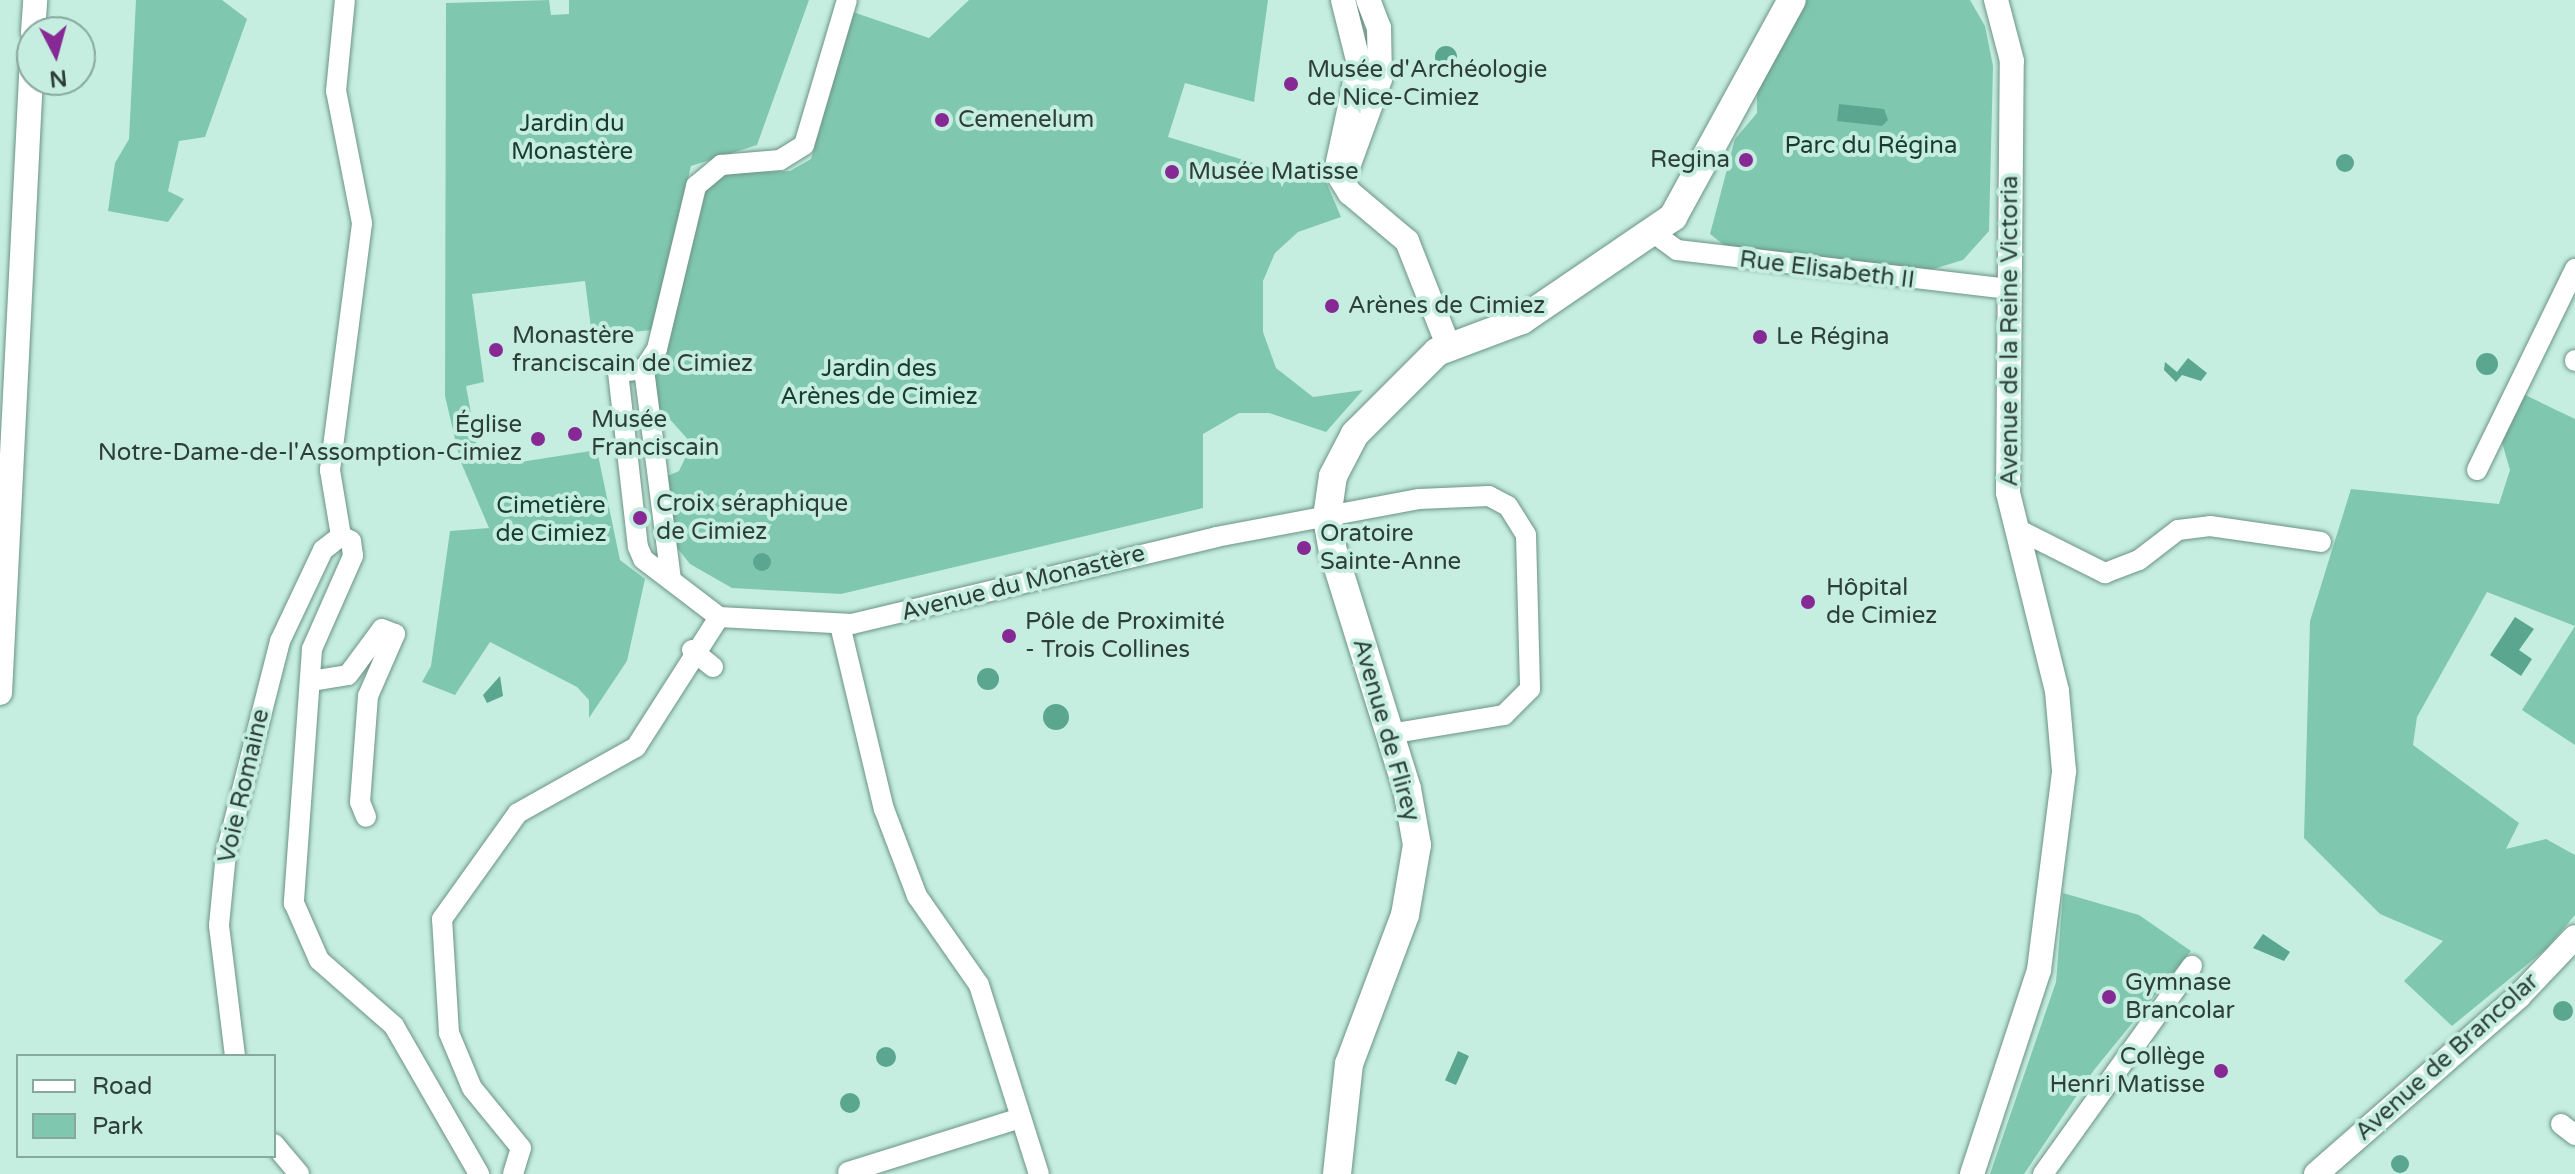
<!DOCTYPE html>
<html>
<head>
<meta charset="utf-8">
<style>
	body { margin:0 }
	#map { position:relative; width:2575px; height:1174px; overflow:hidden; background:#c5eee0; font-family:"Varela Round",sans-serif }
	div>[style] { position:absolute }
	.green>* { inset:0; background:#80c7b0 }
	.water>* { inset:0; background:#5aa68f; transform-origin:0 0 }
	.round { border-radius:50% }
	.roads { filter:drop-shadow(0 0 2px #6c9386) drop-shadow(0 0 2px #6c9386) }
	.minor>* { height:20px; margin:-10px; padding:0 10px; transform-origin:10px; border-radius:10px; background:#fff }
	.tertiary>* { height:24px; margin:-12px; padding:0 12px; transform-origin:12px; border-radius:12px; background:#fff }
	.secondary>* { height:28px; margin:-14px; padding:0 14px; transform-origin:14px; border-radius:14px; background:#fff }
	.dots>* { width:22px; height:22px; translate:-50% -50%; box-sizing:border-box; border:4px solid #c5eee0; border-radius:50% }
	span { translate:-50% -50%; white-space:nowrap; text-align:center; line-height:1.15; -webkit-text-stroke:8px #c5eee0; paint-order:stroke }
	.poi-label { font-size:24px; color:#2e3f39 }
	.left { translate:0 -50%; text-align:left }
	.right { translate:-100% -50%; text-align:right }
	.park-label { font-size:24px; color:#183c32 }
	.street-label { font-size:24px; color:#2e3f39 }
	.legend { position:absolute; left:16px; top:1054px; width:260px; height:104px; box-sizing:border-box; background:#c5eee0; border:2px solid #89a89d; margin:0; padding:10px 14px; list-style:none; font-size:24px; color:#2e3f39 }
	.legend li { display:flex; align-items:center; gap:16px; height:40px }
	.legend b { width:40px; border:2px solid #89a89d }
	.north { position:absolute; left:16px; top:16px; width:80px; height:80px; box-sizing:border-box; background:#c5eee0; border:2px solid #89a89d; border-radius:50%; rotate:174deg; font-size:22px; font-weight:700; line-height:32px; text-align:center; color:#2e3f39 }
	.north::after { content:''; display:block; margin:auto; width:28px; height:36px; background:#862994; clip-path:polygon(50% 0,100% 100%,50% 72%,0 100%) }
</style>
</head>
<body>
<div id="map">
	<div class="green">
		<i style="clip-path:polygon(136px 0,222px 0,247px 19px,205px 137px,179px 141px,168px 191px,184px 199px,168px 222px,108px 211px,115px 163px,129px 139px)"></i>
		<i style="clip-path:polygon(549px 0,551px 15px,569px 14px,569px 0,809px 0,757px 145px,691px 166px,652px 330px,592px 336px,585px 281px,472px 294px,484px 382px,466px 386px,478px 451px,512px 456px,514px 463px,597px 450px,620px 560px,645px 579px,627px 661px,589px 718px,589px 700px,577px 687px,490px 642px,455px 695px,422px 682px,431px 666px,450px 531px,489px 528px,460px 460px,445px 396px,446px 3px)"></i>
		<i style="clip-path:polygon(969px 0,1268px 0,1254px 102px,1185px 83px,1168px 137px,1303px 178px,1322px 172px,1341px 217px,1298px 232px,1275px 253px,1263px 281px,1263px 332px,1276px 368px,1313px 397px,1363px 390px,1326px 432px,1269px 413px,1239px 413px,1203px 434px,1203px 508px,841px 594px,732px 588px,690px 564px,671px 540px,665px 477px,679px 471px,692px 444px,657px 405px,654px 375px,705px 185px,729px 173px,790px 171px,811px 159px,853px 12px,929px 38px)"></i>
		<i style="clip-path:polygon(1803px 0,1970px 0,1985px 26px,1993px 66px,1989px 231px,1963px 260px,1930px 270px,1802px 260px,1724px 245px,1710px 234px,1735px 139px,1757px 113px,1757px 68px)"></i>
		<i style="clip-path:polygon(2519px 392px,2575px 419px,2575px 626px,2487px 592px,2417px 717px,2413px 745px,2519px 823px,2506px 849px,2546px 839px,2575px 855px,2575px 915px,2546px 949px,2452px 1026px,2404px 981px,2443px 941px,2380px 914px,2304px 838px,2310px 621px,2351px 489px,2499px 504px,2510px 470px,2501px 439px)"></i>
		<i style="clip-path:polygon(2575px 626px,2575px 745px,2522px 710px)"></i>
		<i style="clip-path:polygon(2063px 893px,2139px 915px,2191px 951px,2094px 1070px,2024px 1174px,1990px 1174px,2056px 982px)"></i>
	</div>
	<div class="water">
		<i class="round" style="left:1435px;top:46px;width:22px;height:22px"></i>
		<i style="clip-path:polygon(1839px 104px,1884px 109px,1888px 120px,1882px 126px,1837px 121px)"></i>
		<i class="round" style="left:2336px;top:154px;width:18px;height:18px"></i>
		<i class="round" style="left:2476px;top:353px;width:22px;height:22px"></i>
		<i style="clip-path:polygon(2188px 358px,2207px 373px,2201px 381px,2182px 375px,2176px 382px,2164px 370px,2165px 362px,2177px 372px)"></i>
		<i class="round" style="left:753px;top:553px;width:18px;height:18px"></i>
		<i style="clip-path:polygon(2515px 617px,2534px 629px,2519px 650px,2532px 659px,2521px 676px,2490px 655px)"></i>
		<i class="round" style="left:977px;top:668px;width:22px;height:22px"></i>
		<i style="clip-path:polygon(500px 676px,503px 696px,487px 703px,483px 695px)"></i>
		<i class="round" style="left:1043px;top:704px;width:26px;height:26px"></i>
		<i style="clip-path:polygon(2263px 934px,2290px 952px,2284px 961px,2253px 948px)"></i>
		<i class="round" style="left:2553px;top:1001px;width:20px;height:20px"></i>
		<i class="round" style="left:876px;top:1047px;width:20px;height:20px"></i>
		<i style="left:1458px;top:1051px;width:12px;height:32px;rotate:24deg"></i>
		<i class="round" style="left:840px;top:1093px;width:20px;height:20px"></i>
		<i class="round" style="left:2391px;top:1155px;width:18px;height:18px"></i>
	</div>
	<div class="roads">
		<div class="minor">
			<i style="left:1655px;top:234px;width:27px;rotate:36deg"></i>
			<i style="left:1677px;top:250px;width:332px;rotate:6.7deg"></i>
			<i style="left:2575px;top:360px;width:1px;rotate:90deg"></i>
			<i style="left:644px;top:369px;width:26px;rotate:173deg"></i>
			<i style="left:618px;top:372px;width:176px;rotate:83.5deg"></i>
			<i style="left:638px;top:547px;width:13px;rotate:67deg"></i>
			<i style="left:643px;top:559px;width:96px;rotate:37.3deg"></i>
			<i style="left:2477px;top:470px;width:224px;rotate:-64deg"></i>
			<i style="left:2015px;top:528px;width:101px;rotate:26.6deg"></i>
			<i style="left:2105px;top:573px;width:36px;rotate:-21deg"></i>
			<i style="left:2139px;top:560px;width:49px;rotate:-37.6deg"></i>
			<i style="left:2178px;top:530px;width:32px;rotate:-7deg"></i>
			<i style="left:2210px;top:526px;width:112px;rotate:8.2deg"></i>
			<i style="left:341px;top:536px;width:11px;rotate:27deg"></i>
			<i style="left:351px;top:541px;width:15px;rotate:82deg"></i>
			<i style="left:353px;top:556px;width:102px;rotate:113.8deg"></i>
			<i style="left:312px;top:649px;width:255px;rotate:94.1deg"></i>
			<i style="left:294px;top:903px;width:62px;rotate:66.3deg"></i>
			<i style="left:319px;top:960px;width:100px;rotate:41.3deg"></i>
			<i style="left:394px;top:1026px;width:171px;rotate:60.1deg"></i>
			<i style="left:341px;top:536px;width:67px;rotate:-99.5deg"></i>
			<i style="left:330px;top:470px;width:249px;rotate:-82.6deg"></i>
			<i style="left:362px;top:223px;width:135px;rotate:-101.1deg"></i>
			<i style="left:336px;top:91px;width:91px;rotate:-84.4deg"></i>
			<i style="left:671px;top:580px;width:213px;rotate:-97.3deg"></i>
			<i style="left:644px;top:369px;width:24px;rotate:-57deg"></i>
			<i style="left:657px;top:349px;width:168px;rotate:-76.5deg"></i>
			<i style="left:696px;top:186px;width:33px;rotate:-40deg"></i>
			<i style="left:721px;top:165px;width:59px;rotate:-4.8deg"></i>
			<i style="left:780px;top:160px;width:28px;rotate:-32deg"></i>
			<i style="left:804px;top:145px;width:151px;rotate:-73.5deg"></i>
			<i style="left:840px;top:625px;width:189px;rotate:76.6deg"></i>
			<i style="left:884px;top:809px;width:93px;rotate:69.2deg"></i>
			<i style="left:917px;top:896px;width:108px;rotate:55.1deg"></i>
			<i style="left:979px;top:985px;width:198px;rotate:72.4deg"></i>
			<i style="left:692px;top:650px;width:27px;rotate:39deg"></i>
			<i style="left:311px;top:681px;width:37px;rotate:-9deg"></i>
			<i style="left:348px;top:675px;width:57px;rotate:-53.5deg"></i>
			<i style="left:382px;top:629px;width:14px;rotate:21deg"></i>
			<i style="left:395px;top:634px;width:68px;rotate:113.5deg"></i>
			<i style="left:368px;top:696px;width:106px;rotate:94.3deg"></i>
			<i style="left:360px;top:802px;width:16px;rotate:68deg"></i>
			<i style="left:235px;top:1056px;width:132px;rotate:-97deg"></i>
			<i style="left:219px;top:925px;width:72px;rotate:-84.4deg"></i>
			<i style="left:226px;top:853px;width:219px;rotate:-75.7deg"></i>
			<i style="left:280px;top:641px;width:101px;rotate:-64.7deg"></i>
			<i style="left:323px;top:550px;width:23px;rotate:-38deg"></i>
			<i style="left:2561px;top:1124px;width:18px;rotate:38deg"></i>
			<i style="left:274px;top:1144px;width:39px;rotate:50deg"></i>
			<i style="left:848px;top:1172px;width:180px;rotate:-17.4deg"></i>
			<i style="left:513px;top:1174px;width:27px;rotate:-73deg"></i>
			<i style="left:521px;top:1148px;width:77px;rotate:-129.2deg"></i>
			<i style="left:472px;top:1088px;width:60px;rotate:-112.7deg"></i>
			<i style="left:449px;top:1033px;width:114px;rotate:-93.5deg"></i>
			<i style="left:442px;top:919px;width:130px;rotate:-54.4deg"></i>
			<i style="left:518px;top:813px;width:135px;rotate:-29.2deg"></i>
			<i style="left:636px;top:747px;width:154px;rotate:-57.4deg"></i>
			<i style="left:719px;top:617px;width:133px;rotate:3deg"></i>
			<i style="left:852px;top:624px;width:374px;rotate:-13.4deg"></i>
			<i style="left:1216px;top:537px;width:207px;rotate:-10.6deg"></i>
			<i style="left:1419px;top:499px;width:70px;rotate:-2.5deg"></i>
			<i style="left:1489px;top:496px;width:21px;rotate:28deg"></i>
			<i style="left:1508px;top:506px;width:34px;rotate:58deg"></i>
			<i style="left:1526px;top:535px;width:154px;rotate:88.5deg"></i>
			<i style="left:1530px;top:689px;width:37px;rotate:135deg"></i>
			<i style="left:1504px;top:715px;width:117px;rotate:170.6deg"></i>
			<i style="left:2043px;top:1174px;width:256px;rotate:-54.4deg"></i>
		</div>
		<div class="tertiary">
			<i style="left:1343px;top:0;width:66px;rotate:76deg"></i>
			<i style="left:1359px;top:64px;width:109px;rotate:102.1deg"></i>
			<i style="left:1336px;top:171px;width:26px;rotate:58deg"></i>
			<i style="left:1350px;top:193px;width:75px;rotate:40.1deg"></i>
			<i style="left:1407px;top:241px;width:112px;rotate:68.5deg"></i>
			<i style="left:33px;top:32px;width:32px;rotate:-86deg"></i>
			<i style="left:1348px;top:167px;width:94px;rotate:-70deg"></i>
			<i style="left:1380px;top:79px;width:51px;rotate:-91.1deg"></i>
			<i style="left:1379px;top:28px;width:30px;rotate:-111deg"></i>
			<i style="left:0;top:693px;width:638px;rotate:-87.12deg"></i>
			<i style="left:1972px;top:1174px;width:215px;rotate:-71.8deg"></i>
			<i style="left:2039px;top:970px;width:201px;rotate:-82.8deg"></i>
			<i style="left:2064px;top:771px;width:80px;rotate:-95deg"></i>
			<i style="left:2057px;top:691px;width:204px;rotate:-103.9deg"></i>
			<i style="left:2008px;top:493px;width:432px;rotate:-89.5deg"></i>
			<i style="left:2012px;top:61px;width:63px;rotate:-104.7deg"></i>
			<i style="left:2316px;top:1174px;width:270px;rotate:-41.2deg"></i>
			<i style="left:2519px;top:996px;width:81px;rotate:-46.5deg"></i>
		</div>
		<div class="secondary">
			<i style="left:1337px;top:1174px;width:111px;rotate:-83.8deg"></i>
			<i style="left:1349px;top:1064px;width:159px;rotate:-69.4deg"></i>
			<i style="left:1405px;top:915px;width:71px;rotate:-80.3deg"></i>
			<i style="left:1417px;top:845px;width:57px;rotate:-100.1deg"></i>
			<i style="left:1407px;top:789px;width:248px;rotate:-107.3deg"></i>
			<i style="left:1333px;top:552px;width:36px;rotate:-100deg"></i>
			<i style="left:1327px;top:517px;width:41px;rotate:-81.7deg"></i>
			<i style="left:1333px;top:476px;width:47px;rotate:-62.4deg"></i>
			<i style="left:1355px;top:434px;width:116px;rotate:-45deg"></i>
			<i style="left:1437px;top:352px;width:91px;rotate:-20.6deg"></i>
			<i style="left:1522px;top:320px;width:183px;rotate:-34.3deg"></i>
			<i style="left:1673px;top:217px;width:247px;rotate:-61.3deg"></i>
		</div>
	</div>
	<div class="dots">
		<i style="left:1291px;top:84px;background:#862994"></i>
		<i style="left:942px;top:120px;background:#862994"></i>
		<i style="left:1746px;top:160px;background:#862994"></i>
		<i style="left:1172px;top:172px;background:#862994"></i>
		<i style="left:1332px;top:306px;background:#862994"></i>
		<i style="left:1760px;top:337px;background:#862994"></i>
		<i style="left:496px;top:350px;background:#862994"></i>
		<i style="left:575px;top:434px;background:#862994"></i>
		<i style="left:538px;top:439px;background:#862994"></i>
		<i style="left:640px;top:518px;background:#862994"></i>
		<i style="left:1304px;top:548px;background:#862994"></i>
		<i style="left:1808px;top:602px;background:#862994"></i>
		<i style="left:1009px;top:636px;background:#862994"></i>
		<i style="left:2109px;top:997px;background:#862994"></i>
		<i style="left:2221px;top:1071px;background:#862994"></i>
	</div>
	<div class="poi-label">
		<span class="left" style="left:1307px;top:84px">Musée d'Archéologie<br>de Nice-Cimiez</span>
		<span class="left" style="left:958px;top:120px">Cemenelum</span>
		<span class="right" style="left:1730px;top:160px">Regina</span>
		<span class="left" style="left:1188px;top:172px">Musée Matisse</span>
		<span class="left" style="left:1348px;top:306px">Arènes de Cimiez</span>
		<span class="left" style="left:512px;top:350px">Monastère<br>franciscain de Cimiez</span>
		<span class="left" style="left:1776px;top:337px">Le Régina</span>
		<span class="left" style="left:591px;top:434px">Musée<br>Franciscain</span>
		<span class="right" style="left:522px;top:439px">Église<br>Notre-Dame-de-l'Assomption-Cimiez</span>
		<span class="left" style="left:656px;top:518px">Croix séraphique<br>de Cimiez</span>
		<span class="left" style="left:1320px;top:548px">Oratoire<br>Sainte-Anne</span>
		<span class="left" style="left:1826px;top:602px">Hôpital<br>de Cimiez</span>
		<span class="left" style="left:1025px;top:636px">Pôle de Proximité<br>- Trois Collines</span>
		<span class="left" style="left:2125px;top:997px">Gymnase<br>Brancolar</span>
		<span class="right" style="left:2205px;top:1071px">Collège<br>Henri Matisse</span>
	</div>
	<div class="park-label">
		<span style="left:572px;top:138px">Jardin du<br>Monastère</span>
		<span style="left:1871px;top:146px">Parc du Régina</span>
		<span style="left:879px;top:383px">Jardin des<br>Arènes de Cimiez</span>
		<span style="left:551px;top:520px">Cimetière<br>de Cimiez</span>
	</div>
	<div class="street-label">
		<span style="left:1827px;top:270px;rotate:7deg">Rue Elisabeth II</span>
		<span style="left:2010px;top:331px;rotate:-90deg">Avenue de la Reine Victoria</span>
		<span style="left:1023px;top:583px;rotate:-14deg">Avenue du Monastère</span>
		<span style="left:1386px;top:730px;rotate:74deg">Avenue de Flirey</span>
		<span style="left:244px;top:786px;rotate:-77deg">Voie Romaine</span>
		<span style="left:2447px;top:1057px;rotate:-42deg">Avenue de Brancolar</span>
	</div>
	<ul class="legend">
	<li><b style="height:10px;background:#fff"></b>Road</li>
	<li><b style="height:22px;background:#80c7b0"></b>Park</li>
	</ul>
	<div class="north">N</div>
</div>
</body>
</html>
